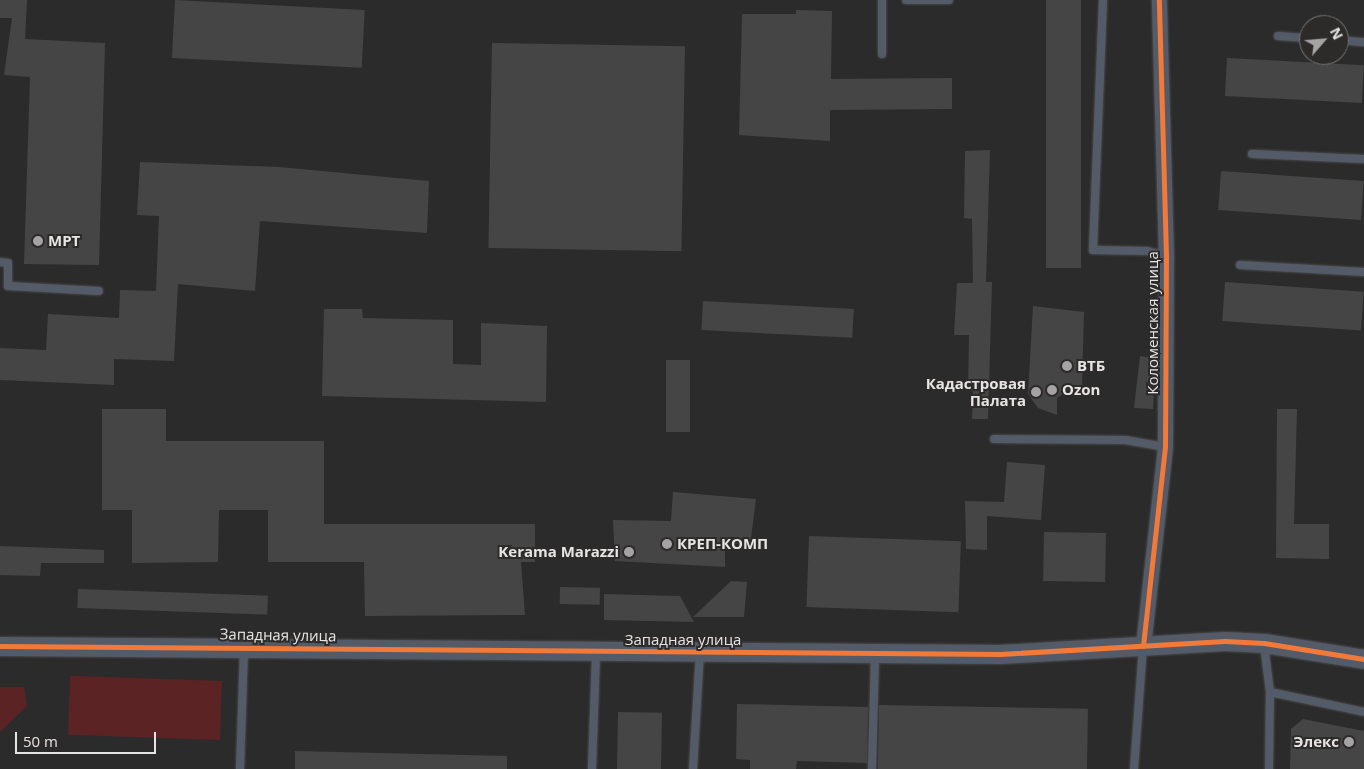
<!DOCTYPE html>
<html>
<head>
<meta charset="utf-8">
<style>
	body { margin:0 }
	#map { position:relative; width:1364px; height:769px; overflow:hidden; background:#2c2b2b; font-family:"Open Sans",sans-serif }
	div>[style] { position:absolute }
	.green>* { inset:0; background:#5c2324; transform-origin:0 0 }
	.building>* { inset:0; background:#464545; transform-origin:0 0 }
	.roads { filter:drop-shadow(0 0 1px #4a4949) drop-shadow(0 0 1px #4a4949) }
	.service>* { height:8px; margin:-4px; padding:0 4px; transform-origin:4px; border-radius:4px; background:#535b68 }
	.minor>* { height:15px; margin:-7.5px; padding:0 7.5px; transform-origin:7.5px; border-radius:7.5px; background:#535b68 }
	.tertiary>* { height:19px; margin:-9.5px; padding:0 9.5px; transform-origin:9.5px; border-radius:9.5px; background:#535b68 }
	.cycleway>* { height:5px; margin:-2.5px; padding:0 2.5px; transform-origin:2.5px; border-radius:2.5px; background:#f17a3a }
	.dots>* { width:14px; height:14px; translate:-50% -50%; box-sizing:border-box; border:2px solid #2d2a2a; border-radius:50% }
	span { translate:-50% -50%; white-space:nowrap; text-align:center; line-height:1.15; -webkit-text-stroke:4px #2d2a2a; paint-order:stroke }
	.poi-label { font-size:15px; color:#e6e4e4; font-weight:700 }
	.left { translate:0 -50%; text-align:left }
	.right { translate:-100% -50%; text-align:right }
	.street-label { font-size:15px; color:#e6e4e4 }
	.north { position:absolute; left:1299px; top:15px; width:50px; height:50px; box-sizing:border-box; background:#2d2a2a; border:1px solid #777474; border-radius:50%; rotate:63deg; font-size:14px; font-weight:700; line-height:20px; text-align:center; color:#e6e4e4 }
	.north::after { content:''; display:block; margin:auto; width:18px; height:22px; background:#a5a3a3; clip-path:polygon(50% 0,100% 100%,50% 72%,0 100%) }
	.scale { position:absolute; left:15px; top:732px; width:141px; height:22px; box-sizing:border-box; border:2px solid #e6e4e4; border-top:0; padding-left:6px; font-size:15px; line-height:18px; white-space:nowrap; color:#e6e4e4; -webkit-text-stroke:4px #2d2a2a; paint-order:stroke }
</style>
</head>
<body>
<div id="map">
	<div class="green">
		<i style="left:222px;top:681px;width:59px;height:152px;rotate:92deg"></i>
		<i style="clip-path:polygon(0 687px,24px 687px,27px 706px,0 732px)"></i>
	</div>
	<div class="building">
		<i style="clip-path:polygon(0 0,27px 0,25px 39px,105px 43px,99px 265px,24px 264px,30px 77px,4px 75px,12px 18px,0 18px)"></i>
		<i style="left:175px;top:0;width:190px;height:58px;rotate:3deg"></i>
		<i style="left:1046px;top:0;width:35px;height:268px"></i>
		<i style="clip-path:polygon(796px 10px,832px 11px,831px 79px,952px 78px,952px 109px,830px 110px,830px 141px,739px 135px,742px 14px,796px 14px)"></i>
		<i style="left:492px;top:43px;width:193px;height:205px;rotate:1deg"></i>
		<i style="left:1227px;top:58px;width:137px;height:38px;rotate:3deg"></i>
		<i style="clip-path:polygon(990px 150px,986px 282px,992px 282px,988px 419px,972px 419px,973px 391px,968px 391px,969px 335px,954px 335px,957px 283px,973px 283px,972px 219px,964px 218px,965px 151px)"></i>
		<i style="clip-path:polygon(140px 162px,279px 167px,429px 181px,427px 233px,260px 221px,255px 291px,178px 284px,174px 361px,114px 359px,114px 385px,0 380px,0 348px,46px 350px,48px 314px,119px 318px,120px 290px,156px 291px,159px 216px,137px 215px)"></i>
		<i style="left:1221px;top:171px;width:143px;height:39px;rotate:4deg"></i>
		<i style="left:1225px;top:282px;width:139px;height:39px;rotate:4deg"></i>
		<i style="left:703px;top:301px;width:151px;height:29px;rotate:3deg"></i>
		<i style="clip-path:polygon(1033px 306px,1084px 312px,1082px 387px,1068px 390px,1057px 398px,1057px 415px,1038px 408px,1028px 394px)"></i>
		<i style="clip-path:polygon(324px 309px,362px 309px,363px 318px,453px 320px,453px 364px,481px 365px,481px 323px,547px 326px,546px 402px,322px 396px)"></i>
		<i style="clip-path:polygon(1140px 356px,1156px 358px,1153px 409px,1134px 408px)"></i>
		<i style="left:666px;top:360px;width:24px;height:72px"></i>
		<i style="clip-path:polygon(102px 409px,166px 409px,166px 441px,324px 441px,324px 524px,535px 524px,535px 562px,521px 562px,525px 615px,365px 616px,364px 562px,268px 562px,268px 510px,219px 510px,218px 562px,132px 563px,132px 510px,102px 510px)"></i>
		<i style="clip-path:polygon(1277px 409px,1297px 409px,1294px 524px,1329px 524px,1329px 559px,1276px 558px)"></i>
		<i style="clip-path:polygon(1007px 462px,1045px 465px,1041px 520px,987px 516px,987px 550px,966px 549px,965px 501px,1004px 502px)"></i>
		<i style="clip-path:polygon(673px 492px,756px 499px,750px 546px,725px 542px,725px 567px,615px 561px,613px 520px,671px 521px)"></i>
		<i style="left:1044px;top:532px;width:62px;height:49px;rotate:1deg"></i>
		<i style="left:809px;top:536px;width:152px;height:71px;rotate:2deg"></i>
		<i style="clip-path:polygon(0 546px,104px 550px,104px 563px,41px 563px,40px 576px,0 575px)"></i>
		<i style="clip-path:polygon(731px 581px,747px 582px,744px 617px,693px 617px)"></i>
		<i style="left:560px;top:587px;width:40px;height:17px;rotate:1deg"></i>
		<i style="left:78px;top:589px;width:190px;height:19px;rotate:2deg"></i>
		<i style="clip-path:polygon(604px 594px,680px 596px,694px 622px,604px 620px)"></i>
		<i style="clip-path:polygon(737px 704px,868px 707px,867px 763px,797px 761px,796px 769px,750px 769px,750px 760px,736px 759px)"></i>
		<i style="left:879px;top:705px;width:209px;height:64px;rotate:1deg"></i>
		<i style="left:618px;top:712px;width:44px;height:57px;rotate:1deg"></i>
		<i style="clip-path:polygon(1303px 719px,1364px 731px,1364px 769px,1290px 769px,1291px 729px)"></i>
		<i style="clip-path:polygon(295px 751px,507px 756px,507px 769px,295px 769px)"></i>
	</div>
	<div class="roads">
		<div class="service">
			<i style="left:906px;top:0;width:43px"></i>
			<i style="left:1103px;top:0;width:250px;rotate:92.3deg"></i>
			<i style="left:1093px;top:250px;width:54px;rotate:1.1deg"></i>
			<i style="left:1147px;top:251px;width:20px;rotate:15deg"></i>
			<i style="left:1278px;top:36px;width:31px;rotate:4deg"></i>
			<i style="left:1339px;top:40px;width:25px;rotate:5deg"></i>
			<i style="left:882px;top:54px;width:54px;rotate:-90deg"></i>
			<i style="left:1252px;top:154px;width:112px;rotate:2.6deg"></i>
			<i style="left:0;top:262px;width:8px;rotate:7deg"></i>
			<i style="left:8px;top:263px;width:23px;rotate:90deg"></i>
			<i style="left:8px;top:286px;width:91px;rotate:3.1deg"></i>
			<i style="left:1240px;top:265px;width:124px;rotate:3.2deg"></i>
			<i style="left:994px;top:439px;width:131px;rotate:0.4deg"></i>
			<i style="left:1125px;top:440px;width:41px;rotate:9.9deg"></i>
			<i style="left:1264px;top:645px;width:47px;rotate:82.7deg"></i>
			<i style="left:240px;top:769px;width:121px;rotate:-88.1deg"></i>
			<i style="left:592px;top:769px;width:117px;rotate:-88deg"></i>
			<i style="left:693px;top:769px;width:117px;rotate:-86.6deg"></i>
			<i style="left:872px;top:769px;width:115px;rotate:-88.5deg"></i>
			<i style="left:1134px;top:769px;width:123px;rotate:-85.8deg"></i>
			<i style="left:1269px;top:769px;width:77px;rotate:-89.3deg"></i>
			<i style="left:1270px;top:692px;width:96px;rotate:12deg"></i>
		</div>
		<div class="minor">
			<i style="left:1143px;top:646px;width:200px;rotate:-83.7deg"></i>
			<i style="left:1165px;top:447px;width:191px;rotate:-89.7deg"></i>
			<i style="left:1166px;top:256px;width:256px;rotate:-91.6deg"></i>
		</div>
		<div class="tertiary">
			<i style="left:0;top:646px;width:1000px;rotate:0.46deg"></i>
			<i style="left:1000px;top:654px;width:225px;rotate:-3.3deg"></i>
			<i style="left:1225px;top:641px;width:39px;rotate:3deg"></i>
			<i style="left:1264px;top:643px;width:101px;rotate:9.1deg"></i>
		</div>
	</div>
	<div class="cycleway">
		<i style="left:0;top:646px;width:1000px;rotate:0.46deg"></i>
		<i style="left:1000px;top:654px;width:225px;rotate:-3.3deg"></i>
		<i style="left:1225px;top:641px;width:39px;rotate:3deg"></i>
		<i style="left:1264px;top:643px;width:101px;rotate:9.1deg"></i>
		<i style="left:1143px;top:646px;width:200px;rotate:-83.7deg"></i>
		<i style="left:1165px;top:447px;width:191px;rotate:-89.7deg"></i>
		<i style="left:1166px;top:256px;width:256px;rotate:-91.6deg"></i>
	</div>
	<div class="dots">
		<i style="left:38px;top:241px;background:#a5a3a3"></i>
		<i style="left:1067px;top:366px;background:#a5a3a3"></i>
		<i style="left:1052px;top:390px;background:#a5a3a3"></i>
		<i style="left:1036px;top:392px;background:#a5a3a3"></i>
		<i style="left:667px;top:544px;background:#a5a3a3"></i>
		<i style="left:629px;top:552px;background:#a5a3a3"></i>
		<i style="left:1349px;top:742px;background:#a5a3a3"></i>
	</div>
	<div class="poi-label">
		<span class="left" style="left:48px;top:241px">МРТ</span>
		<span class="left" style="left:1077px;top:366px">ВТБ</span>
		<span class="right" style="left:1026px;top:392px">Кадастровая<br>Палата</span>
		<span class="left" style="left:1062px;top:390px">Ozon</span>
		<span class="left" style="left:677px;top:544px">КРЕП-КОМП</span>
		<span class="right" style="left:619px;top:552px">Kerama Marazzi</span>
		<span class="right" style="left:1339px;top:742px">Элекс</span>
	</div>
	<div class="street-label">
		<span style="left:1153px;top:323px;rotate:-90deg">Коломенская улица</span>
		<span style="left:278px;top:635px;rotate:1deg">Западная улица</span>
		<span style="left:683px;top:640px">Западная улица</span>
	</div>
	<div class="north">N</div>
	<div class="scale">50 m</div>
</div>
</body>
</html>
